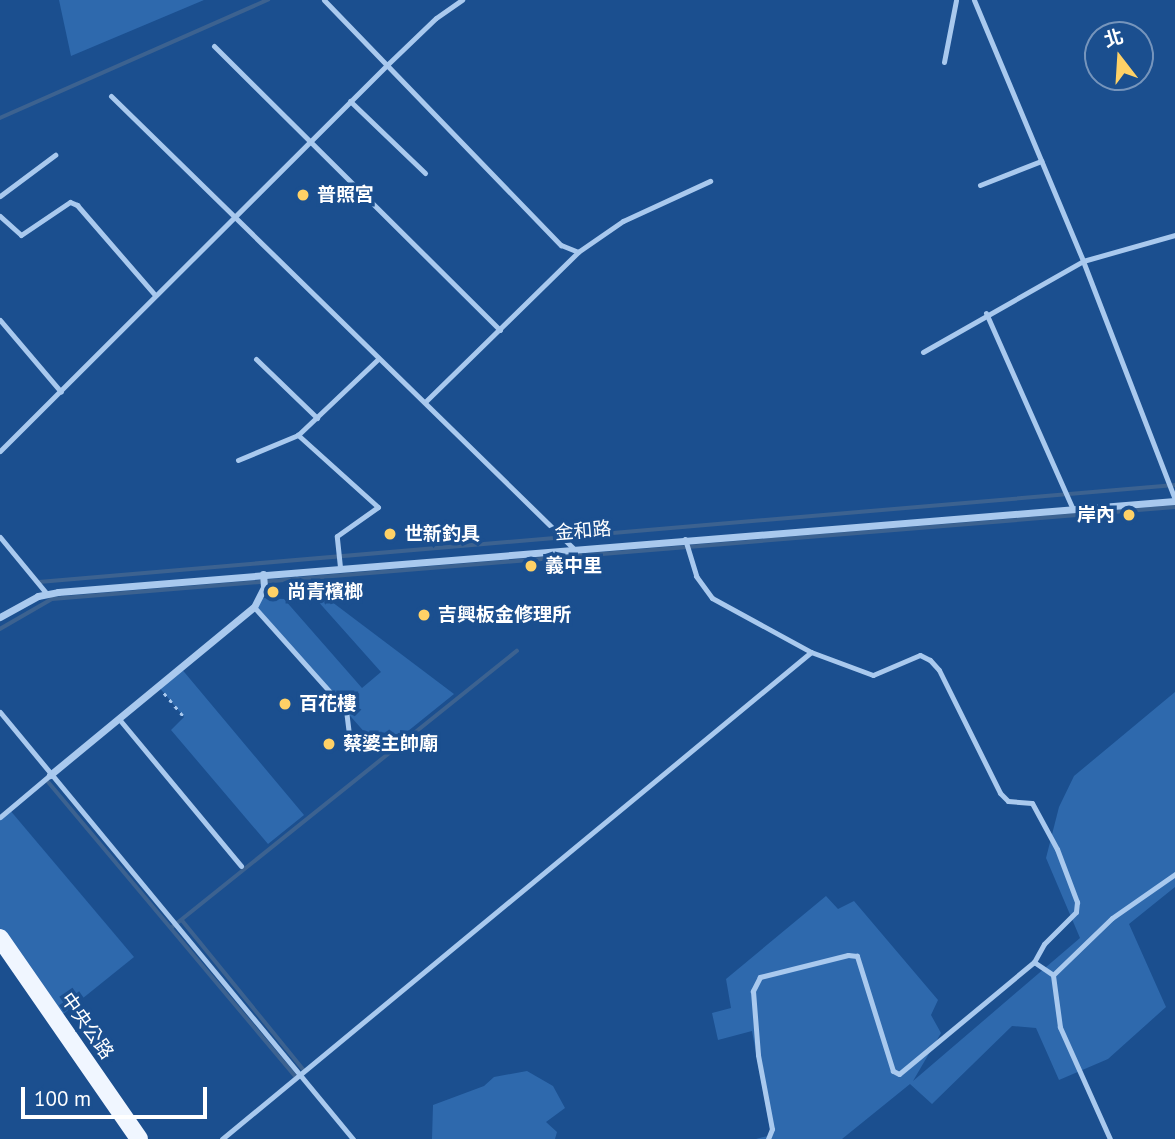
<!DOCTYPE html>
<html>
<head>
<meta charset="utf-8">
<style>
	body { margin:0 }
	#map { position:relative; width:1175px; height:1139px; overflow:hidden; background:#1b4f8f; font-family:"PT Sans","Noto Sans TC",sans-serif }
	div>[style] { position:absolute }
	.green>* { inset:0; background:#2e69ad }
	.stream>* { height:3.5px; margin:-1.75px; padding:0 1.75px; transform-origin:1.75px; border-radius:1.75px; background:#3c6290 }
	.path>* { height:2.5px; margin-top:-1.25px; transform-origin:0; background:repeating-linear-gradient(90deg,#a9c9ee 0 3.5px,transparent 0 8.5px) }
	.service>* { height:5px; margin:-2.5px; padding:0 2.5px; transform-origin:2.5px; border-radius:2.5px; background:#a9c9ee }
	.minor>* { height:7px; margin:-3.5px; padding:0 3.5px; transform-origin:3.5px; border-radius:3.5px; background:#a9c9ee }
	.primary>* { height:18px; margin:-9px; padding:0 9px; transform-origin:9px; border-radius:9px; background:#f0f6ff }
	.dots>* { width:19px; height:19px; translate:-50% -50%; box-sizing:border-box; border:4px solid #1b4f8f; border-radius:50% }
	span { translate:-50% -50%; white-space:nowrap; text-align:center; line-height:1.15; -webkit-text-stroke:7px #1b4f8f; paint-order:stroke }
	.poi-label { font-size:19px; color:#fff; font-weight:700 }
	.left { translate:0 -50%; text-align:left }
	.right { translate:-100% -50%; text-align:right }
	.street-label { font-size:19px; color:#fff }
	.north { position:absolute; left:1084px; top:21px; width:70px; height:70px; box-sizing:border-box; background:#1b4f8f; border:2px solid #7695bc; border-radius:50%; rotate:343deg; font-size:19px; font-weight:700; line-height:28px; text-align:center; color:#fff }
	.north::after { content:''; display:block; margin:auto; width:24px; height:32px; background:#ffd166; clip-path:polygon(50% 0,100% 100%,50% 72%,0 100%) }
	.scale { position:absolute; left:21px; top:1087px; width:186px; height:32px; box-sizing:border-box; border:4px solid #fff; border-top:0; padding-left:9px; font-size:21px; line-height:24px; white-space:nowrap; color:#fff; -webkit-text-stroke:5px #1b4f8f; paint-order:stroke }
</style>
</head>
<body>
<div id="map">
	<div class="green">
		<i style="clip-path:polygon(59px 0,204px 0,71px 56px)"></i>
		<i style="clip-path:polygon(291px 571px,454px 694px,382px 752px,254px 607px,262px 598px,284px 599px,362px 688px,381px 672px)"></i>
		<i style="clip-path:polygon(180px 667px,304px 815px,268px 844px,171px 730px,184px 717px,158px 686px)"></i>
		<i style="clip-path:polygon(1175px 692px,1175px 887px,1129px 924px,1166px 1007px,1108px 1059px,1059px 1080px,1036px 1028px,1012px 1026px,932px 1104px,910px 1084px,842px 1139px,756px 1139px,771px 1135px,752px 1031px,718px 1040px,712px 1013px,731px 1008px,726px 979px,826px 896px,838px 909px,854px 901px,938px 1000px,931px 1015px,941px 1033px,913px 1081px,1080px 938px,1046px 858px,1059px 807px,1074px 776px)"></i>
		<i style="clip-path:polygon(9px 809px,134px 957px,57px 1019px,0 938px,0 817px)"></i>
		<i style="clip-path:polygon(527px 1071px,553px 1086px,565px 1108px,546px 1122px,557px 1132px,555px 1139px,432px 1139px,433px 1105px,484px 1086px,494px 1077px)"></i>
	</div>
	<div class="stream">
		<i style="left:0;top:118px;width:293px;rotate:-23.8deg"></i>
		<i style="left:39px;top:582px;width:1140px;rotate:-4.88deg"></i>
		<i style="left:0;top:629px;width:60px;rotate:-30deg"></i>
		<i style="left:52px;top:599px;width:1127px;rotate:-4.68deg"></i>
		<i style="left:46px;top:779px;width:389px;rotate:50deg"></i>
		<i style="left:182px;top:920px;width:193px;rotate:50.9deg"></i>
		<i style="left:171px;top:928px;width:443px;rotate:-38.7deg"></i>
	</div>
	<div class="path">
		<i style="left:164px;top:693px;width:31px;rotate:50deg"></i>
	</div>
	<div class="service">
		<i style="left:324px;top:0;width:341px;rotate:46deg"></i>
		<i style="left:561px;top:245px;width:18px;rotate:22deg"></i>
		<i style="left:974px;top:0;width:283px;rotate:67.3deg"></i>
		<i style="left:1083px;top:261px;width:256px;rotate:68.9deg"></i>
		<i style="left:214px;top:46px;width:403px;rotate:44.8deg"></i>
		<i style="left:944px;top:62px;width:63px;rotate:-79deg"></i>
		<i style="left:111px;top:96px;width:646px;rotate:44.37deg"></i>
		<i style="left:350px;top:101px;width:104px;rotate:43.8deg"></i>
		<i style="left:980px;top:185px;width:66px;rotate:-21.5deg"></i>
		<i style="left:0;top:196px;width:69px;rotate:-36.7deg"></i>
		<i style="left:0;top:216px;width:28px;rotate:42deg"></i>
		<i style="left:21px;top:235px;width:59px;rotate:-34deg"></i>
		<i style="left:70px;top:202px;width:8px;rotate:23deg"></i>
		<i style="left:77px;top:205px;width:118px;rotate:49.1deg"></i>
		<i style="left:986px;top:313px;width:214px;rotate:66.1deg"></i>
		<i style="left:0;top:320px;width:94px;rotate:49.7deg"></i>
		<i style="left:923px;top:352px;width:184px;rotate:-29.6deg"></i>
		<i style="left:1083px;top:261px;width:96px;rotate:-15.8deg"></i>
		<i style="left:256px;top:359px;width:85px;rotate:44deg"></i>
		<i style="left:426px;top:401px;width:213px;rotate:-44.4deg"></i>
		<i style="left:578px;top:252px;width:55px;rotate:-34.6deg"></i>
		<i style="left:623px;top:221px;width:96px;rotate:-24.7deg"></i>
		<i style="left:0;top:451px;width:548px;rotate:-44.93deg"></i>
		<i style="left:388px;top:64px;width:66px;rotate:-43.8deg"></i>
		<i style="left:436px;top:18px;width:32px;rotate:-35deg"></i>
		<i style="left:238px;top:460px;width:65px;rotate:-22.6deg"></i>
		<i style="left:0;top:537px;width:74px;rotate:50.5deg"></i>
		<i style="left:685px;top:539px;width:39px;rotate:73deg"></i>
		<i style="left:696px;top:576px;width:27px;rotate:54deg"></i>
		<i style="left:712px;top:598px;width:113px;rotate:28.6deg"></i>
		<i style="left:811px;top:652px;width:66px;rotate:20.4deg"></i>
		<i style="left:873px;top:675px;width:51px;rotate:-23.1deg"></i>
		<i style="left:920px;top:655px;width:11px;rotate:27deg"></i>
		<i style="left:930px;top:660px;width:13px;rotate:48deg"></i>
		<i style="left:939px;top:670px;width:137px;rotate:63.6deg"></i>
		<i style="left:1000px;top:793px;width:11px;rotate:45deg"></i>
		<i style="left:1008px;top:801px;width:24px;rotate:5deg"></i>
		<i style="left:1032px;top:803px;width:52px;rotate:61.5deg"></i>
		<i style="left:1057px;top:849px;width:57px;rotate:69.3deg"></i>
		<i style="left:1077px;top:902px;width:10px;rotate:96deg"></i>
		<i style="left:1076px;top:912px;width:45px;rotate:135deg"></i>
		<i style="left:1044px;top:944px;width:21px;rotate:119deg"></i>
		<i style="left:1034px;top:962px;width:175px;rotate:140.3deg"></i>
		<i style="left:899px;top:1074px;width:7px;rotate:-153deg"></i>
		<i style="left:893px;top:1071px;width:121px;rotate:-107.4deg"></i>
		<i style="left:857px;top:956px;width:9px;rotate:-174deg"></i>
		<i style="left:848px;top:955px;width:91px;rotate:166deg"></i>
		<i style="left:760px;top:977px;width:16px;rotate:117deg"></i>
		<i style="left:753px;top:991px;width:64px;rotate:85.5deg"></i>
		<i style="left:758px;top:1055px;width:75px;rotate:79.3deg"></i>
		<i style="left:772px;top:1129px;width:11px;rotate:112deg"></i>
		<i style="left:340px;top:567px;width:31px;rotate:-96deg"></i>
		<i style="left:337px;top:536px;width:50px;rotate:-35.3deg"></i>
		<i style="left:378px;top:507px;width:108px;rotate:-138deg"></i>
		<i style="left:298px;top:435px;width:110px;rotate:-43.5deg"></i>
		<i style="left:254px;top:607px;width:138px;rotate:48.2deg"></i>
		<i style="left:346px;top:710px;width:25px;rotate:83deg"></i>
		<i style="left:0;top:712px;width:554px;rotate:50.42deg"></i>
		<i style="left:119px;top:719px;width:191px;rotate:50.3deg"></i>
		<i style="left:0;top:817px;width:65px;rotate:-40deg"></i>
		<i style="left:1034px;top:962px;width:23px;rotate:34deg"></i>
		<i style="left:222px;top:1139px;width:764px;rotate:-39.58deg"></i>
		<i style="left:1110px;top:1139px;width:123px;rotate:-114.1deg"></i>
		<i style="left:1060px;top:1027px;width:52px;rotate:-97.7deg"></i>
		<i style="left:1053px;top:975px;width:82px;rotate:-44deg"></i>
		<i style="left:1112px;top:918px;width:77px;rotate:-34.9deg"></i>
	</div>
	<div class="minor">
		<i style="left:0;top:617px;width:43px;rotate:-28.9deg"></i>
		<i style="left:38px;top:596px;width:20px;rotate:-11deg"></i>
		<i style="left:58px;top:592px;width:1121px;rotate:-4.66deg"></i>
		<i style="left:50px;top:775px;width:264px;rotate:-39.5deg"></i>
		<i style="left:254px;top:607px;width:22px;rotate:-63deg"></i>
		<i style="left:264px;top:587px;width:13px;rotate:-94deg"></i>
	</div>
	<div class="primary">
		<i style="left:0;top:938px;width:244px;rotate:55.3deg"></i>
	</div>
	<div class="dots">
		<i style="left:303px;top:195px;background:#ffd166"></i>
		<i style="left:1129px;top:515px;background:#ffd166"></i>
		<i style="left:390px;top:534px;background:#ffd166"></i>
		<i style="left:531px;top:566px;background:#ffd166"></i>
		<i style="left:273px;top:592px;background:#ffd166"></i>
		<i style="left:424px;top:615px;background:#ffd166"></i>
		<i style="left:285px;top:704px;background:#ffd166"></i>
		<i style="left:329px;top:744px;background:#ffd166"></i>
	</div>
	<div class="poi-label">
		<span class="left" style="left:317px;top:195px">普照宮</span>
		<span class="right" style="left:1115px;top:515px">岸內</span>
		<span class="left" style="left:404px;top:534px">世新釣具</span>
		<span class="left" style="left:545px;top:566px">義中里</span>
		<span class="left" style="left:287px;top:592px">尚青檳榔</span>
		<span class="left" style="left:438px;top:615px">吉興板金修理所</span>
		<span class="left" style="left:299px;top:704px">百花樓</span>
		<span class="left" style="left:343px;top:744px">蔡婆主帥廟</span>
	</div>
	<div class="street-label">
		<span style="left:583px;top:531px;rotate:-5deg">金和路</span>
		<span style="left:87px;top:1026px;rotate:55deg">中央公路</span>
	</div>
	<div class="north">北</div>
	<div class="scale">100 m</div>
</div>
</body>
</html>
